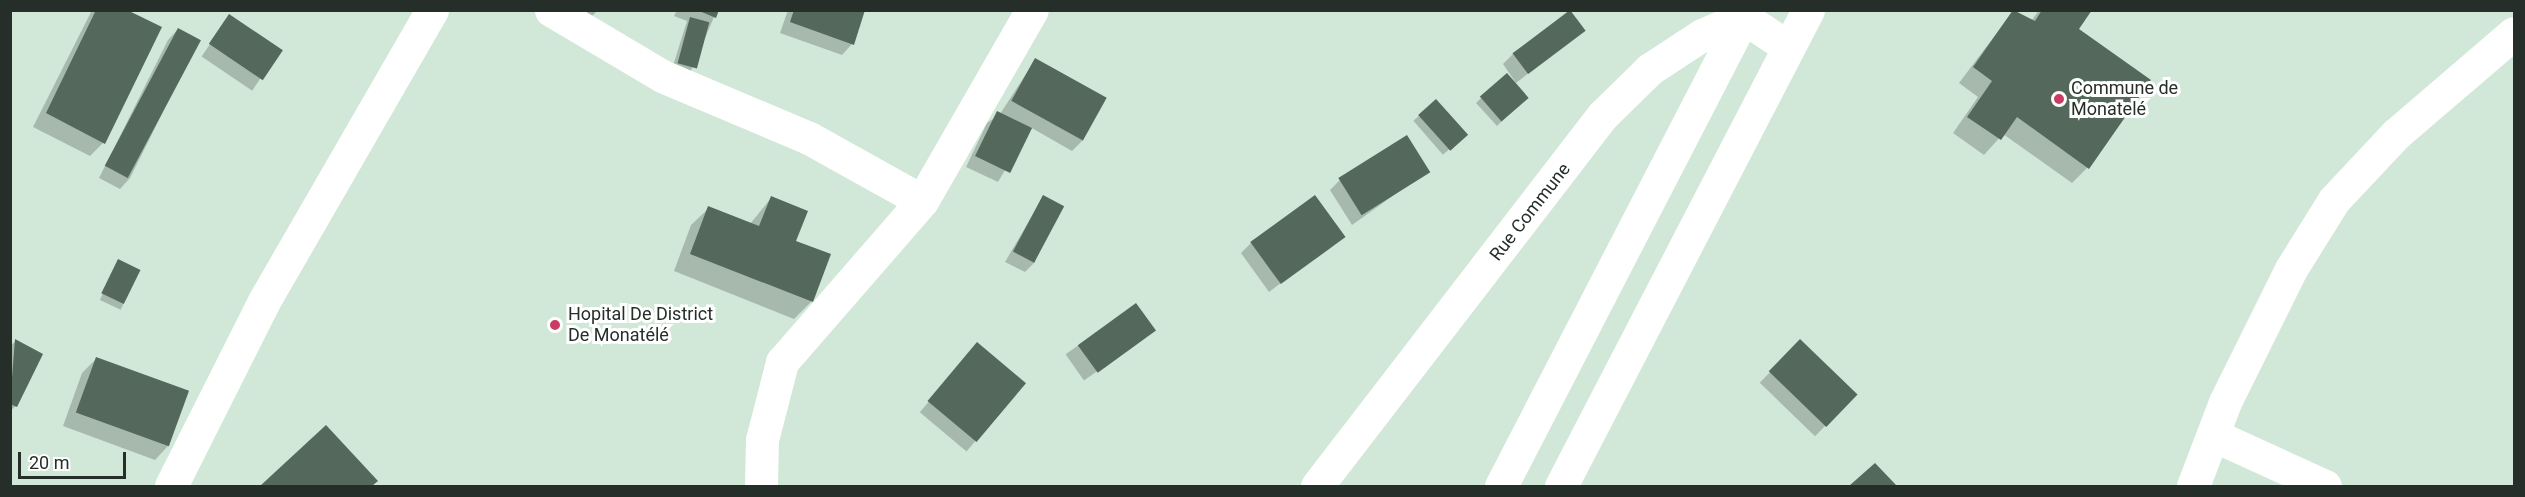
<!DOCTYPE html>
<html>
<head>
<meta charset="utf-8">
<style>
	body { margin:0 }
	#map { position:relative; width:2525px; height:497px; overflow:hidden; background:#d1e8d8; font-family:Roboto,sans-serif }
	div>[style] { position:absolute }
	.shadow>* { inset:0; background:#0003; transform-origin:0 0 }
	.building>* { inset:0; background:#54685b; transform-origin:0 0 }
	.minor>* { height:33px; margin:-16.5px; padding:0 16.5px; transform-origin:16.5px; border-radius:16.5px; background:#fff }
	.dots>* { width:16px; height:16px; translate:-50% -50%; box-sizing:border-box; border:3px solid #fff; border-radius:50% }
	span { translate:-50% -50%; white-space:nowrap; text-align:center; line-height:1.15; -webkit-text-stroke:6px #fff; paint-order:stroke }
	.poi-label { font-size:18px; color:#252e28 }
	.left { translate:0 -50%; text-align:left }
	.street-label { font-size:18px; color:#252e28 }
	.frame { position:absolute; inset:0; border:12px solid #252e28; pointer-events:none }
	.scale { position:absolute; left:18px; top:452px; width:108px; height:27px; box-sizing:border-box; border:3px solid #252e28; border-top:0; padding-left:8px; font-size:18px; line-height:21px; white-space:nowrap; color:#252e28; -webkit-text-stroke:4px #fff; paint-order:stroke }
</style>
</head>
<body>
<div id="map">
	<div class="shadow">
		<i style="clip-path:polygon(92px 10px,124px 10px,103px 143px,90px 156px,33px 127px)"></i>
		<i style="clip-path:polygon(566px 10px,598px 10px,588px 20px)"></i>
		<i style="clip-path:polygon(677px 10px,717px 10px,690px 73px,672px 69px,687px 21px,674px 16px)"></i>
		<i style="clip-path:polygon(788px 10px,864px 10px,852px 44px,842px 55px,780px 33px)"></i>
		<i style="clip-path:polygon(2014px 10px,2032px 20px,2039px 10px,2091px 10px,2077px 29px,2087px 168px,2072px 183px,2003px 134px,1984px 155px,1953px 133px,1978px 97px,1959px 83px)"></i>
		<i style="left:229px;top:16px;width:61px;height:49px;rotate:34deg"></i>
		<i style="clip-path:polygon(178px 29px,199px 40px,130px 178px,120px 189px,99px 178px,168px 40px)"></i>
		<i style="clip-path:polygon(1584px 30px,1516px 83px,1503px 64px,1513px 54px)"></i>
		<i style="clip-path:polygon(1035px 60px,1083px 140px,1072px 151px,1030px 127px,998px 182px,966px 167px,987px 123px,1000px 114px)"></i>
		<i style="clip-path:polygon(1481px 98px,1526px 98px,1497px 126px,1476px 103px)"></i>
		<i style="left:1436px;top:101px;width:45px;height:30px;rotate:49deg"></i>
		<i style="clip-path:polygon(1428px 171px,1352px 225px,1330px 190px,1340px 180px)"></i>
		<i style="clip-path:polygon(1043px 197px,1035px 262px,1025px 272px,1005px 262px)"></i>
		<i style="clip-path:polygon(771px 198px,795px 241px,829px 255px,811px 302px,794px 319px,674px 271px,691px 225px,709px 208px,750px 224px)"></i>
		<i style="clip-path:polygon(1343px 236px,1269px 292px,1241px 253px,1251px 243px)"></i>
		<i style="left:118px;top:261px;width:23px;height:43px;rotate:25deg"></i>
		<i style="left:1136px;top:305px;width:32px;height:86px;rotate:55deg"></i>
		<i style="clip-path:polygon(16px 341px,16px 406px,10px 411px,10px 346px)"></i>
		<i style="left:1800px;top:341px;width:77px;height:58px;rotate:44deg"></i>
		<i style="left:977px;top:344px;width:61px;height:89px;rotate:40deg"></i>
		<i style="clip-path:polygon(96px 359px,168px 446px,155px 460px,63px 426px,82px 373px)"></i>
		<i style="clip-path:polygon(326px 427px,376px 481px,371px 486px,262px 486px)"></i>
		<i style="clip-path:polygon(1875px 465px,1895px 486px,1851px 486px)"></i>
	</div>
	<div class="building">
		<i style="clip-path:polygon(96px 10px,127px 10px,162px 27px,105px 144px,46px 113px)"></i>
		<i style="clip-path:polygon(697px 10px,719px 10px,716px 18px)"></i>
		<i style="clip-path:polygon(794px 10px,865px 10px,854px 45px,790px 22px)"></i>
		<i style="left:1570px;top:10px;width:26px;height:72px;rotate:53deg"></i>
		<i style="clip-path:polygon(2013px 10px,2035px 21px,2042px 10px,2092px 10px,2079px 29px,2151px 80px,2089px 169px,2017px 117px,2001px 140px,1967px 117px,1992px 81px,1973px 67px)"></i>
		<i style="left:229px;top:14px;width:65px;height:36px;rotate:34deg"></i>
		<i style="left:690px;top:17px;width:20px;height:48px;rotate:15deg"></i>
		<i style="left:178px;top:28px;width:26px;height:156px;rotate:28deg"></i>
		<i style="left:1035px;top:58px;width:82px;height:49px;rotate:29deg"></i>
		<i style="left:1507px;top:73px;width:33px;height:36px;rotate:49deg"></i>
		<i style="left:1436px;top:99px;width:48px;height:24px;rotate:48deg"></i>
		<i style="left:997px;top:111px;width:39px;height:50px;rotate:26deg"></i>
		<i style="left:1407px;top:135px;width:44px;height:81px;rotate:58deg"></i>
		<i style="left:1043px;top:195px;width:24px;height:64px;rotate:28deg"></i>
		<i style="left:1315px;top:195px;width:52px;height:80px;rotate:54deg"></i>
		<i style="clip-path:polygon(771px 196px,808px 211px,796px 241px,831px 254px,813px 302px,690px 254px,708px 206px,759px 226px)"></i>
		<i style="left:118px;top:259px;width:25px;height:38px;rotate:26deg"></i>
		<i style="left:1136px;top:303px;width:34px;height:72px;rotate:54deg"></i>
		<i style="clip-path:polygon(15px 339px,43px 354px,17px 407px,10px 404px)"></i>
		<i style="left:1800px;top:339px;width:80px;height:45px;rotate:44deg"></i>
		<i style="left:977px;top:342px;width:64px;height:77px;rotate:40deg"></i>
		<i style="left:96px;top:357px;width:99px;height:59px;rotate:20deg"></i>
		<i style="clip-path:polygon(326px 425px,378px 481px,372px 486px,260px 486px)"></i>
		<i style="clip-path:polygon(1875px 463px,1897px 486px,1849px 486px)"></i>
	</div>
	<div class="minor">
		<i style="left:551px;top:10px;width:129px;rotate:30.7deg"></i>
		<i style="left:662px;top:76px;width:160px;rotate:22.9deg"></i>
		<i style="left:809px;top:138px;width:129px;rotate:29.1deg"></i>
		<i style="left:2213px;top:435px;width:123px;rotate:24.5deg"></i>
		<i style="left:171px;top:486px;width:207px;rotate:-63.3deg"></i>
		<i style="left:264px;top:301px;width:336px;rotate:-60deg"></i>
		<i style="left:761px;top:486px;width:46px;rotate:-88.8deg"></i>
		<i style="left:762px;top:440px;width:81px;rotate:-75.6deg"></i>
		<i style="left:782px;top:362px;width:213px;rotate:-49deg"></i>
		<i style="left:922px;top:201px;width:220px;rotate:-60.1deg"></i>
		<i style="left:1317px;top:486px;width:468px;rotate:-52.4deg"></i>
		<i style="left:1603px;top:115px;width:66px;rotate:-44.4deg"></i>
		<i style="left:1650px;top:69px;width:62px;rotate:-33.2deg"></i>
		<i style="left:1702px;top:35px;width:45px;rotate:-23.7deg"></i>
		<i style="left:1743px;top:17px;width:54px;rotate:33.7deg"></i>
		<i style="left:1501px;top:486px;width:536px;rotate:-62.67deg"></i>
		<i style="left:1561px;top:486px;width:536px;rotate:-62.57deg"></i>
		<i style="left:2193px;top:486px;width:90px;rotate:-69.1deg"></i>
		<i style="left:2225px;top:402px;width:148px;rotate:-63.6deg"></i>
		<i style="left:2291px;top:269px;width:81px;rotate:-58.1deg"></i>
		<i style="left:2334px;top:200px;width:91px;rotate:-46.8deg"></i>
		<i style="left:2396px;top:134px;width:155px;rotate:-40.6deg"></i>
	</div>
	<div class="dots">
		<i style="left:2059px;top:99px;background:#ca3c66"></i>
		<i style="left:555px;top:325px;background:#ca3c66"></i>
	</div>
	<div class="poi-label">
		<span class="left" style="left:2071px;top:99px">Commune de<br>Monatelé</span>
		<span class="left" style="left:568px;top:325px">Hopital De District<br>De Monatélé</span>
	</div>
	<div class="street-label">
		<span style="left:1530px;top:212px;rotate:-52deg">Rue Commune</span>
	</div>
	<div class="frame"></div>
	<div class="scale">20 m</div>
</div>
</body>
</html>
